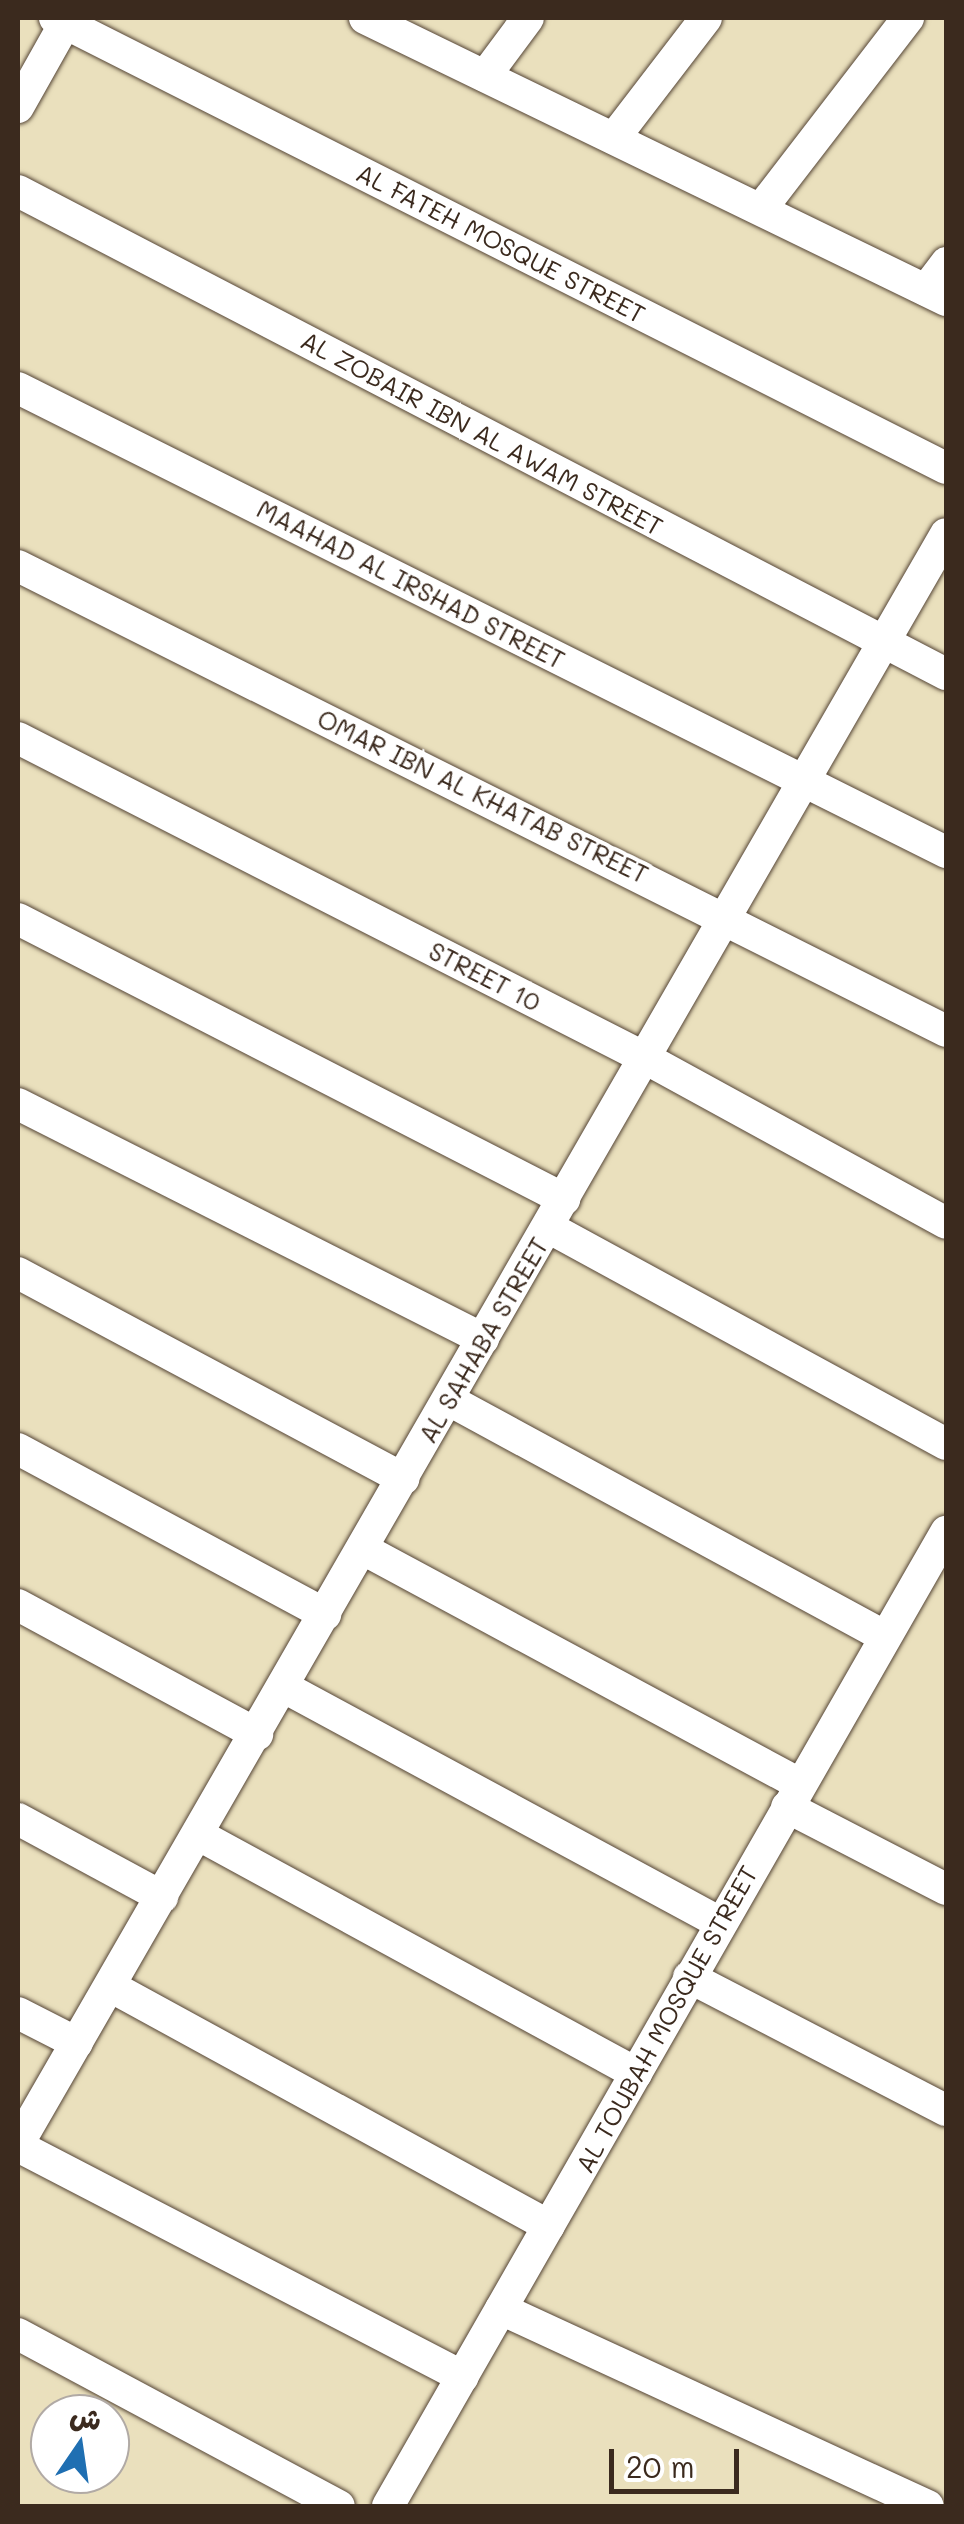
<!DOCTYPE html>
<html>
<head>
<meta charset="utf-8">
<style>
	body { margin:0 }
	#map { position:relative; width:964px; height:2524px; overflow:hidden; background:#eae0bd; font-family:Mali,"Playpen Sans Arabic",sans-serif }
	div>[style] { position:absolute }
	.roads { filter:drop-shadow(0 0 2px #554536) drop-shadow(0 0 2px #554536) }
	.street>* { height:32px; margin:-16px; padding:0 16px; transform-origin:16px; border-radius:16px; background:#fff }
	span { translate:-50% -50%; white-space:nowrap; text-align:center; line-height:1.15; -webkit-text-stroke:8px #fff; paint-order:stroke }
	.street-label { font-size:25px; color:#3b2a1e }
	.frame { position:absolute; inset:0; border:20px solid #3b2a1e; pointer-events:none }
	.north { position:absolute; left:30px; top:2394px; width:100px; height:100px; box-sizing:border-box; background:#fff; border:2px solid #b1aaa5; border-radius:50%; rotate:13deg; font-size:28px; font-weight:700; line-height:40px; text-align:center; color:#3b2a1e }
	.north::after { content:''; display:block; margin:auto; width:35px; height:45px; background:#1f6fb2; clip-path:polygon(50% 0,100% 100%,50% 72%,0 100%) }
	.scale { position:absolute; left:609px; top:2449px; width:130px; height:45px; box-sizing:border-box; border:5px solid #3b2a1e; border-top:0; padding-left:12px; font-size:30px; line-height:35px; white-space:nowrap; color:#3b2a1e; -webkit-text-stroke:8px #fff; paint-order:stroke }
</style>
</head>
<body>
<div id="map">
	<div class="roads">
		<div class="street">
			<i style="left:55px;top:18px;width:998px;rotate:26.8deg"></i>
			<i style="left:365px;top:18px;width:646px;rotate:25.89deg"></i>
			<i style="left:485px;top:76px;width:72px;rotate:-53.4deg"></i>
			<i style="left:18px;top:107px;width:102px;rotate:-60.7deg"></i>
			<i style="left:614px;top:138px;width:151px;rotate:-52.5deg"></i>
			<i style="left:18px;top:191px;width:1046px;rotate:27.5deg"></i>
			<i style="left:761px;top:209px;width:241px;rotate:-52.4deg"></i>
			<i style="left:926px;top:290px;width:34px;rotate:-53deg"></i>
			<i style="left:18px;top:388px;width:1038px;rotate:26.57deg"></i>
			<i style="left:18px;top:566px;width:1038px;rotate:26.61deg"></i>
			<i style="left:18px;top:738px;width:704px;rotate:27.04deg"></i>
			<i style="left:645px;top:1058px;width:343px;rotate:28.7deg"></i>
			<i style="left:18px;top:919px;width:614px;rotate:27.15deg"></i>
			<i style="left:18px;top:1104px;width:521px;rotate:26.81deg"></i>
			<i style="left:548px;top:1227px;width:453px;rotate:28.6deg"></i>
			<i style="left:18px;top:1273px;width:437px;rotate:28.1deg"></i>
			<i style="left:449px;top:1400px;width:496px;rotate:28.5deg"></i>
			<i style="left:18px;top:1449px;width:349px;rotate:28.3deg"></i>
			<i style="left:363px;top:1549px;width:496px;rotate:28.3deg"></i>
			<i style="left:18px;top:1605px;width:272px;rotate:28.4deg"></i>
			<i style="left:284px;top:1687px;width:494px;rotate:28.4deg"></i>
			<i style="left:787px;top:1807px;width:179px;rotate:27.3deg"></i>
			<i style="left:18px;top:1819px;width:164px;rotate:28.4deg"></i>
			<i style="left:199px;top:1835px;width:498px;rotate:28.6deg"></i>
			<i style="left:689px;top:1977px;width:289px;rotate:27.4deg"></i>
			<i style="left:110px;top:1986px;width:500px;rotate:28.67deg"></i>
			<i style="left:18px;top:2013px;width:66px;rotate:27deg"></i>
			<i style="left:18px;top:2144px;width:1858px;rotate:-60.04deg"></i>
			<i style="left:18px;top:2146px;width:501px;rotate:27.43deg"></i>
			<i style="left:501px;top:2309px;width:470px;rotate:24.8deg"></i>
			<i style="left:18px;top:2334px;width:364px;rotate:28.2deg"></i>
			<i style="left:388px;top:2506px;width:1123px;rotate:-60.19deg"></i>
		</div>
	</div>
	<div class="street-label">
		<span style="left:501px;top:243px;rotate:27deg">AL FATEH MOSQUE STREET</span>
		<span style="left:482px;top:433px;rotate:28deg">AL ZOBAIR IBN AL AWAM STREET</span>
		<span style="left:411px;top:584px;rotate:27deg">MAAHAD AL IRSHAD STREET</span>
		<span style="left:483px;top:796px;rotate:26deg">OMAR IBN AL KHATAB STREET</span>
		<span style="left:485px;top:976px;rotate:27deg">STREET 10</span>
		<span style="left:483px;top:1340px;rotate:-60deg">AL SAHABA STREET</span>
		<span style="left:666px;top:2019px;rotate:-61deg">AL TOUBAH MOSQUE STREET</span>
	</div>
	<div class="frame"></div>
	<div class="north">ش</div>
	<div class="scale">20 m</div>
</div>
</body>
</html>
